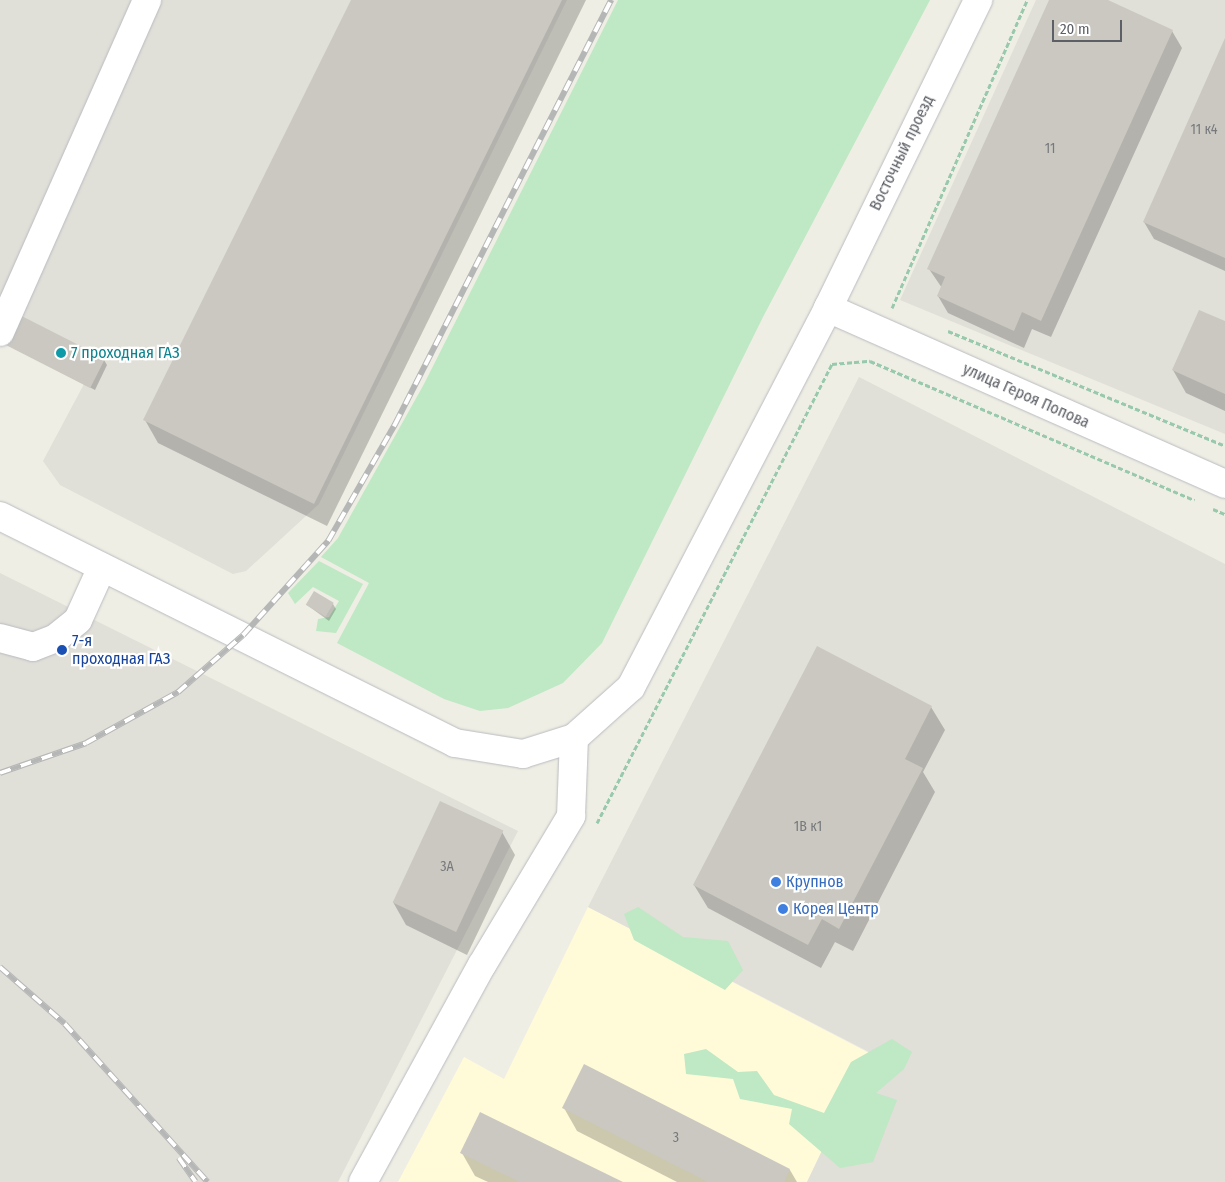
<!DOCTYPE html>
<html>
<head>
<meta charset="utf-8">
<style>
	body { margin:0 }
	#map { position:relative; width:1225px; height:1182px; overflow:hidden; background:#efeee4; font-family:"Fira Sans Condensed",sans-serif }
	div>[style] { position:absolute }
	.commercial>* { inset:0; background:#fffbd9 }
	.industrial>* { inset:0; background:#e0dfd8 }
	.green>* { inset:0; background:#bfe8c4 }
	.shadow>* { inset:0; background:#0003 }
	.building>* { inset:0; background:#cac8c1; transform-origin:0 0 }
	.path>* { height:3px; margin-top:-1.5px; transform-origin:0; background:repeating-linear-gradient(90deg,#98c9ac 0 5px,transparent 0 7.5px) }
	.roads { filter:drop-shadow(0 0 1px #b9bbc0) drop-shadow(0 0 1px #b9bbc0) }
	.minor>* { height:28px; margin:-14px; padding:0 14px; transform-origin:14px; border-radius:14px; background:#fff }
	.rail>* { height:5.5px; margin-top:-2.75px; transform-origin:0; background:repeating-linear-gradient(90deg,#fff 0 11px,#b5b6b6 0 22px); box-sizing:border-box; border-block:1px solid #b5b6b6 }
	.dots>* { width:14px; height:14px; translate:-50% -50%; box-sizing:border-box; border:2px solid #fff; border-radius:50% }
	span { translate:-50% -50%; white-space:nowrap; text-align:center; line-height:1.15; -webkit-text-stroke:4.5px #fff; paint-order:stroke }
	.number-label { font-size:14px; color:#78797c }
	.number-label span { -webkit-text-stroke-width:0 }
	.street-label { font-size:16px; color:#5c5f65 }
	.culture-label { font-size:16px; color:#0d838f }
	.left { translate:0 -50%; text-align:left }
	.transit-label { font-size:16px; color:#164399 }
	.shop-label { font-size:16px; color:#366cbe }
	.scale { position:absolute; left:1052px; top:20px; width:70px; height:22px; box-sizing:border-box; border:2px solid #5c5f65; border-top:0; padding-left:6px; font-size:15px; line-height:18px; white-space:nowrap; color:#5c5f65; -webkit-text-stroke:4px #fff; paint-order:stroke }
</style>
</head>
<body>
<div id="map">
	<div class="commercial">
		<i style="clip-path:polygon(588px 907px,869px 1053px,807px 1182px,398px 1182px,464px 1057px,504px 1079px)"></i>
	</div>
	<div class="industrial">
		<i style="clip-path:polygon(0 0,567px 0,319px 504px,246px 571px,233px 574px,60px 485px,43px 461px,84px 384px,0 341px)"></i>
		<i style="clip-path:polygon(1036px 0,1225px 0,1225px 434px,900px 300px)"></i>
		<i style="clip-path:polygon(859px 377px,1225px 564px,1225px 1182px,807px 1182px,869px 1052px,588px 907px)"></i>
		<i style="clip-path:polygon(0 573px,518px 831px,338px 1182px,0 1182px)"></i>
	</div>
	<div class="green">
		<i style="clip-path:polygon(618px 0,930px 0,763px 317px,602px 643px,563px 683px,508px 708px,480px 711px,444px 699px,337px 643px,369px 583px,321px 557px,338px 538px,424px 384px)"></i>
		<i style="clip-path:polygon(319px 561px,363px 584px,336px 633px,316px 631px,318px 619px,329px 617px,339px 601px,313px 587px,295px 604px,288px 593px)"></i>
		<i style="clip-path:polygon(638px 907px,683px 937px,728px 941px,743px 970px,725px 990px,634px 940px,624px 914px)"></i>
		<i style="clip-path:polygon(892px 1039px,912px 1052px,904px 1069px,876px 1093px,897px 1100px,873px 1162px,840px 1168px,789px 1124px,792px 1109px,740px 1099px,733px 1079px,686px 1074px,684px 1054px,706px 1049px,738px 1072px,757px 1071px,774px 1095px,824px 1113px,851px 1062px)"></i>
	</div>
	<div class="shadow">
		<i style="clip-path:polygon(353px 0,586px 0,327px 526px,158px 443px,145px 420px)"></i>
		<i style="clip-path:polygon(1051px 0,1105px 0,1172px 31px,1182px 48px,1051px 337px,1032px 329px,1024px 348px,948px 313px,938px 296px,942px 288px,929px 269px)"></i>
		<i style="clip-path:polygon(1225px 41px,1225px 271px,1154px 239px,1144px 222px)"></i>
		<i style="clip-path:polygon(0 306px,104px 360px,107px 365px,95px 390px,0 341px)"></i>
		<i style="clip-path:polygon(1225px 323px,1225px 411px,1186px 393px,1173px 370px)"></i>
		<i style="clip-path:polygon(333px 604px,336px 609px,329px 621px,307px 605px)"></i>
		<i style="clip-path:polygon(931px 707px,945px 730px,923px 772px,935px 792px,853px 951px,835px 942px,821px 968px,708px 908px,694px 885px)"></i>
		<i style="clip-path:polygon(502px 832px,515px 855px,467px 955px,406px 925px,393px 902px)"></i>
		<i style="clip-path:polygon(564px 1108px,790px 1170px,797px 1182px,677px 1182px,577px 1131px)"></i>
		<i style="clip-path:polygon(462px 1153px,620px 1182px,488px 1182px,475px 1176px)"></i>
	</div>
	<div class="building">
		<i style="clip-path:polygon(351px 0,562px 0,314px 504px,143px 420px)"></i>
		<i style="clip-path:polygon(1049px 0,1108px 0,1173px 30px,1041px 321px,1022px 312px,1014px 331px,937px 296px,945px 277px,927px 269px)"></i>
		<i style="clip-path:polygon(1225px 38px,1225px 258px,1143px 222px)"></i>
		<i style="left:0;top:305px;width:118px;height:33px;rotate:27deg"></i>
		<i style="clip-path:polygon(1199px 310px,1225px 321px,1225px 394px,1172px 370px)"></i>
		<i style="left:314px;top:591px;width:23px;height:16px;rotate:31deg"></i>
		<i style="clip-path:polygon(817px 646px,932px 706px,905px 759px,923px 768px,839px 929px,822px 919px,808px 945px,693px 885px)"></i>
		<i style="left:440px;top:801px;width:70px;height:112px;rotate:25deg"></i>
		<i style="clip-path:polygon(584px 1064px,790px 1169px,784px 1182px,708px 1182px,562px 1108px)"></i>
		<i style="clip-path:polygon(480px 1112px,623px 1182px,520px 1182px,460px 1153px)"></i>
	</div>
	<div class="path">
		<i style="left:892px;top:308px;width:336px;rotate:-66.3deg"></i>
		<i style="left:948px;top:331px;width:300px;rotate:22.5deg"></i>
		<i style="left:1213px;top:509px;width:13px;rotate:23deg"></i>
		<i style="left:597px;top:823px;width:516px;rotate:-62.89deg"></i>
		<i style="left:832px;top:364px;width:38px;rotate:-5deg"></i>
		<i style="left:870px;top:361px;width:353px;rotate:23.2deg"></i>
	</div>
	<div class="roads">
		<div class="minor">
			<i style="left:828px;top:308px;width:434px;rotate:23.9deg"></i>
			<i style="left:0;top:332px;width:363px;rotate:-66.1deg"></i>
			<i style="left:0;top:516px;width:508px;rotate:26.51deg"></i>
			<i style="left:455px;top:743px;width:69px;rotate:9.2deg"></i>
			<i style="left:523px;top:754px;width:53px;rotate:-17.4deg"></i>
			<i style="left:574px;top:738px;width:76px;rotate:-41.8deg"></i>
			<i style="left:631px;top:687px;width:427px;rotate:-62.5deg"></i>
			<i style="left:828px;top:308px;width:343px;rotate:-64deg"></i>
			<i style="left:0;top:638px;width:34px;rotate:15deg"></i>
			<i style="left:33px;top:647px;width:25px;rotate:-21deg"></i>
			<i style="left:56px;top:638px;width:28px;rotate:-39deg"></i>
			<i style="left:78px;top:620px;width:58px;rotate:-65.6deg"></i>
			<i style="left:363px;top:1182px;width:247px;rotate:-61.3deg"></i>
			<i style="left:482px;top:965px;width:174px;rotate:-59.1deg"></i>
			<i style="left:571px;top:816px;width:78px;rotate:-87.8deg"></i>
		</div>
	</div>
	<div class="rail">
		<i style="left:0;top:773px;width:91px;rotate:-19.2deg"></i>
		<i style="left:86px;top:743px;width:105px;rotate:-29deg"></i>
		<i style="left:178px;top:692px;width:86px;rotate:-41.2deg"></i>
		<i style="left:243px;top:635px;width:127px;rotate:-47.9deg"></i>
		<i style="left:328px;top:541px;width:135px;rotate:-60.2deg"></i>
		<i style="left:395px;top:424px;width:476px;rotate:-63deg"></i>
		<i style="left:0;top:967px;width:86px;rotate:41.2deg"></i>
		<i style="left:65px;top:1024px;width:213px;rotate:47.9deg"></i>
		<i style="left:179px;top:1158px;width:29px;rotate:55deg"></i>
	</div>
	<div class="dots">
		<i style="left:61px;top:353px;background:#0f9aa8"></i>
		<i style="left:62px;top:650px;background:#1a4fb4"></i>
		<i style="left:776px;top:882px;background:#3f7fe0"></i>
		<i style="left:783px;top:909px;background:#3f7fe0"></i>
	</div>
	<div class="number-label">
		<span style="left:1204px;top:130px">11 к4</span>
		<span style="left:1050px;top:149px">11</span>
		<span style="left:808px;top:827px">1В к1</span>
		<span style="left:447px;top:867px">3А</span>
		<span style="left:676px;top:1138px">3</span>
	</div>
	<div class="street-label">
		<span style="left:902px;top:153px;rotate:-64deg">Восточный проезд</span>
		<span style="left:1026px;top:396px;rotate:24deg">улица Героя Попова</span>
	</div>
	<div class="culture-label">
		<span class="left" style="left:71px;top:353px">7 проходная ГАЗ</span>
	</div>
	<div class="transit-label">
		<span class="left" style="left:72px;top:650px">7-я<br>проходная ГАЗ</span>
	</div>
	<div class="shop-label">
		<span class="left" style="left:786px;top:882px">Крупнов</span>
		<span class="left" style="left:793px;top:909px">Корея Центр</span>
	</div>
	<div class="scale">20 m</div>
</div>
</body>
</html>
